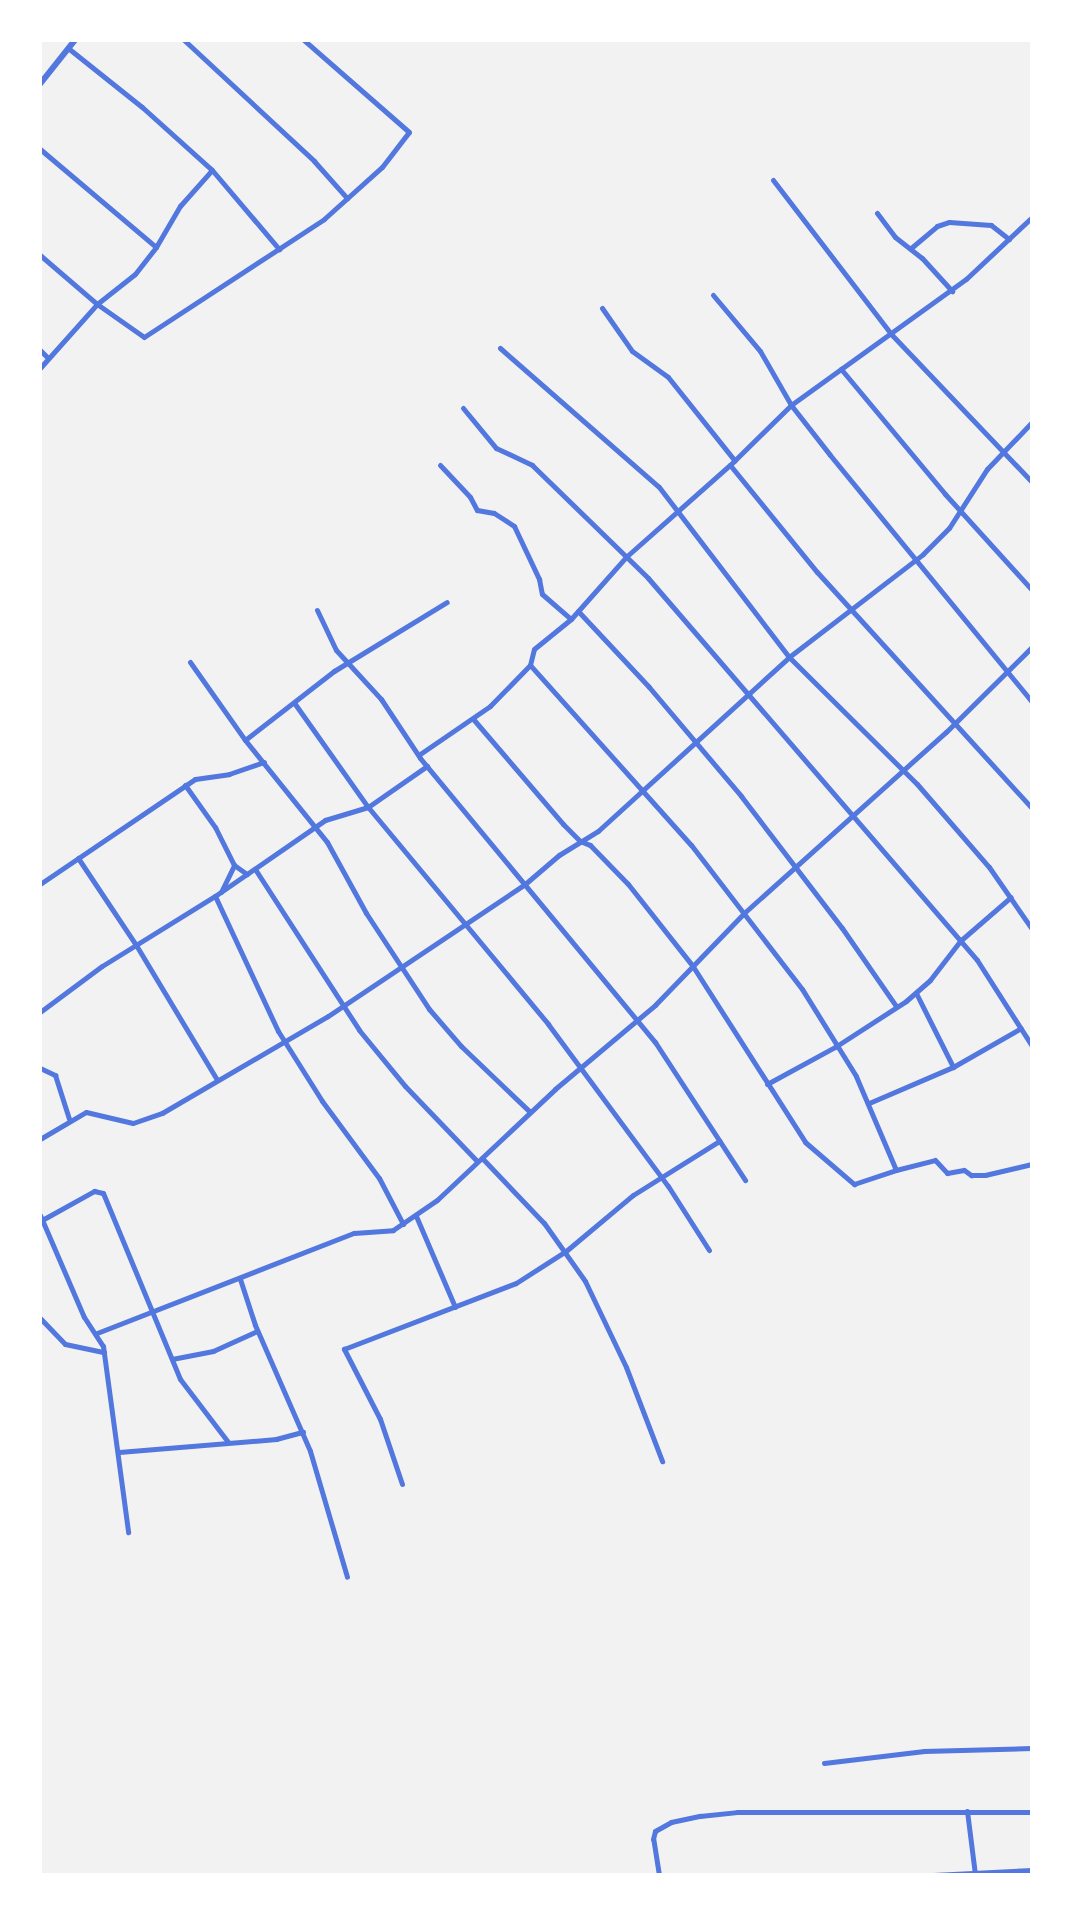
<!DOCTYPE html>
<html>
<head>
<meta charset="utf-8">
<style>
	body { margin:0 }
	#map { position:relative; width:1072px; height:1915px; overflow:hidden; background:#f2f2f2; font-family:"Archivo Narrow",sans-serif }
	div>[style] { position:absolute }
	.minor>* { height:5px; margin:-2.5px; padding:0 2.5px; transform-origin:2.5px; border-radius:2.5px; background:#5277de }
	.tertiary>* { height:6px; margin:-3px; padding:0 3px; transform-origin:3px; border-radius:3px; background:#5277de }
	span { translate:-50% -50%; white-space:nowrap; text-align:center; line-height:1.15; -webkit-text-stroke:6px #fff; paint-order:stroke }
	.frame { position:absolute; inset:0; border:42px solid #fff; pointer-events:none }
</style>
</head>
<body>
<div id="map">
	<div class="minor">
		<i style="left:184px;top:40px;width:178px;rotate:42.9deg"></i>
		<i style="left:314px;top:161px;width:50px;rotate:48.3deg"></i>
		<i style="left:68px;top:48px;width:95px;rotate:38.6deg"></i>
		<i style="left:142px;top:107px;width:94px;rotate:42deg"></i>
		<i style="left:212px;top:170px;width:104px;rotate:49.7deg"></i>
		<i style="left:40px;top:149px;width:152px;rotate:40.2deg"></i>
		<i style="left:773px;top:180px;width:195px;rotate:52.5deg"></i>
		<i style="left:892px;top:335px;width:203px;rotate:46.4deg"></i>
		<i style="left:877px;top:213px;width:30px;rotate:53deg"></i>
		<i style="left:895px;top:237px;width:34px;rotate:38deg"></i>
		<i style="left:922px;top:258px;width:45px;rotate:47.7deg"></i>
		<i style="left:911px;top:248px;width:34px;rotate:-40deg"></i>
		<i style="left:937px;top:226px;width:13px;rotate:-18deg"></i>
		<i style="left:949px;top:222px;width:42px;rotate:4.1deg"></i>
		<i style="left:991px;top:225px;width:23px;rotate:38deg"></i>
		<i style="left:40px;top:255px;width:75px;rotate:40.7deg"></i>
		<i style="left:97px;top:304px;width:57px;rotate:35.1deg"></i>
		<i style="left:144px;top:337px;width:215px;rotate:-33.2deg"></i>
		<i style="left:324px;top:219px;width:78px;rotate:-41.9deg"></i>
		<i style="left:382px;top:167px;width:44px;rotate:-52.4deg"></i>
		<i style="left:409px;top:132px;width:140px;rotate:-138.8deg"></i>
		<i style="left:713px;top:295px;width:73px;rotate:50deg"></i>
		<i style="left:760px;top:351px;width:62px;rotate:60.1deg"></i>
		<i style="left:791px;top:405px;width:63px;rotate:52deg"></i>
		<i style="left:830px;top:455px;width:319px;rotate:50.7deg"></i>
		<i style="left:602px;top:308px;width:52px;rotate:55.1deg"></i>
		<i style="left:632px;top:351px;width:44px;rotate:35.8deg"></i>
		<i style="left:668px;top:377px;width:107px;rotate:51.4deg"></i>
		<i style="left:500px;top:348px;width:211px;rotate:41.2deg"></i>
		<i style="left:659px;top:487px;width:214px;rotate:52.6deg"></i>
		<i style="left:789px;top:657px;width:180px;rotate:44.8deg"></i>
		<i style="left:917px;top:784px;width:110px;rotate:49.1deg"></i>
		<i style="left:989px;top:867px;width:75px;rotate:55.3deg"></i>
		<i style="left:40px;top:350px;width:11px;rotate:45deg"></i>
		<i style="left:40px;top:368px;width:86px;rotate:-48.3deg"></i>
		<i style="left:97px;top:304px;width:48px;rotate:-38.3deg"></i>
		<i style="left:135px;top:274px;width:34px;rotate:-52deg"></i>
		<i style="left:156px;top:247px;width:48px;rotate:-59.7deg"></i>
		<i style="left:180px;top:206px;width:48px;rotate:-48.4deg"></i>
		<i style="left:841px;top:369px;width:154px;rotate:-35.8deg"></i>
		<i style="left:966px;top:279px;width:91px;rotate:-43.2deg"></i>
		<i style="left:463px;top:408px;width:52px;rotate:50.5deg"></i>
		<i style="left:496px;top:448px;width:40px;rotate:25deg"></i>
		<i style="left:532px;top:465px;width:162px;rotate:44.2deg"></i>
		<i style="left:648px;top:578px;width:504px;rotate:49.26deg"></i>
		<i style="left:977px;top:960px;width:102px;rotate:57.4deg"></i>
		<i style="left:440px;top:465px;width:44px;rotate:46.8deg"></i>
		<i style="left:470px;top:497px;width:15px;rotate:62deg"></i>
		<i style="left:477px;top:510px;width:17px;rotate:10deg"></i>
		<i style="left:494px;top:513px;width:24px;rotate:33deg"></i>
		<i style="left:514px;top:526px;width:59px;rotate:64.7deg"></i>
		<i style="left:539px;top:579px;width:15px;rotate:79deg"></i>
		<i style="left:542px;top:594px;width:38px;rotate:41deg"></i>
		<i style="left:730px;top:465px;width:138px;rotate:50.9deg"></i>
		<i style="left:817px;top:572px;width:319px;rotate:47.7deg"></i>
		<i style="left:317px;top:610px;width:44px;rotate:64.6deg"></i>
		<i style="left:336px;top:650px;width:67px;rotate:47.4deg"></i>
		<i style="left:381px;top:699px;width:71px;rotate:56.5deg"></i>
		<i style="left:420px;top:758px;width:369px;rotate:50.4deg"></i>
		<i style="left:655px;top:1042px;width:165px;rotate:56.9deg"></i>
		<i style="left:578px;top:611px;width:104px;rotate:46.9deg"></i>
		<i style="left:649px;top:687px;width:143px;rotate:49.8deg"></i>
		<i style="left:741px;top:796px;width:166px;rotate:52.6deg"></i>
		<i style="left:842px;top:928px;width:95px;rotate:55.3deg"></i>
		<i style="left:190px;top:662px;width:95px;rotate:54.8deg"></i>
		<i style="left:245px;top:740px;width:131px;rotate:51.2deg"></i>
		<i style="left:327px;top:842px;width:81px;rotate:61.2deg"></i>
		<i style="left:366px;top:913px;width:115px;rotate:56.7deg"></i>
		<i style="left:429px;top:1009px;width:49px;rotate:49.1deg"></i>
		<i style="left:461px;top:1046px;width:95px;rotate:43.7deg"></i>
		<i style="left:295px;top:704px;width:126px;rotate:54.7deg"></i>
		<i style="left:368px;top:807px;width:282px;rotate:50.3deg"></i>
		<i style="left:548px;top:1024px;width:202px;rotate:53.5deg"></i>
		<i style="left:668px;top:1186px;width:76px;rotate:57.4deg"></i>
		<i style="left:474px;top:720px;width:137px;rotate:49.4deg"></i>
		<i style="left:563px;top:824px;width:24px;rotate:45deg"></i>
		<i style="left:580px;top:841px;width:11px;rotate:22deg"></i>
		<i style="left:590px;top:845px;width:54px;rotate:45.7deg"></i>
		<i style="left:628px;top:884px;width:103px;rotate:51.7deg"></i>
		<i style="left:692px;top:965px;width:210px;rotate:57.4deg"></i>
		<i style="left:805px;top:1142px;width:65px;rotate:40.6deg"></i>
		<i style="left:854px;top:1184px;width:44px;rotate:-18.4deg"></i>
		<i style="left:896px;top:1170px;width:102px;rotate:-113.1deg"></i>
		<i style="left:856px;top:1076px;width:102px;rotate:-121.8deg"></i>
		<i style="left:802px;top:989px;width:182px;rotate:-127.6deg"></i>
		<i style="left:691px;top:845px;width:241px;rotate:-131.8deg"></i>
		<i style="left:245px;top:740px;width:113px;rotate:-37.8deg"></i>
		<i style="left:334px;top:671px;width:132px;rotate:-31.4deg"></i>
		<i style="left:420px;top:754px;width:85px;rotate:-34.4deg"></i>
		<i style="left:490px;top:706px;width:57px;rotate:-45.7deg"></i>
		<i style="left:530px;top:665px;width:16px;rotate:-76deg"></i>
		<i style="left:534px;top:649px;width:48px;rotate:-39deg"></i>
		<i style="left:571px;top:619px;width:84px;rotate:-48.4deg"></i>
		<i style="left:627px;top:556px;width:137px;rotate:-41.5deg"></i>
		<i style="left:730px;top:465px;width:86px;rotate:-44.5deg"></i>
		<i style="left:791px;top:405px;width:62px;rotate:-35.8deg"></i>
		<i style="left:841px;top:369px;width:163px;rotate:50.2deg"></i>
		<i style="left:945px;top:494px;width:130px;rotate:47.8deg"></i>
		<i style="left:185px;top:785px;width:52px;rotate:54.5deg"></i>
		<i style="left:215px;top:827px;width:42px;rotate:63.4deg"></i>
		<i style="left:234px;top:865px;width:16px;rotate:35deg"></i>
		<i style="left:78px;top:858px;width:105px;rotate:56.3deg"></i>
		<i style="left:136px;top:945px;width:157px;rotate:59deg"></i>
		<i style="left:255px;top:869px;width:192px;rotate:57.1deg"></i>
		<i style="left:359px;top:1030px;width:72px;rotate:50.6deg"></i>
		<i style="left:405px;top:1086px;width:104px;rotate:46.2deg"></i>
		<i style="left:40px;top:884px;width:187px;rotate:-34.1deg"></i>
		<i style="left:195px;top:779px;width:34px;rotate:-8deg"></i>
		<i style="left:229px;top:774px;width:37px;rotate:-19deg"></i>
		<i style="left:221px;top:892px;width:30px;rotate:-64deg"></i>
		<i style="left:215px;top:896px;width:149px;rotate:65deg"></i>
		<i style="left:278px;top:1031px;width:83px;rotate:57.8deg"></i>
		<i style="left:322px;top:1101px;width:96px;rotate:53.5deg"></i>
		<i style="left:379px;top:1178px;width:52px;rotate:62.4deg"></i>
		<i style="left:916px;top:993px;width:83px;rotate:63.4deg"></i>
		<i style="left:40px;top:1012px;width:77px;rotate:-36.6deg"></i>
		<i style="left:102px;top:966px;width:133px;rotate:-31.8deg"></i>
		<i style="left:215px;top:896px;width:134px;rotate:-34.6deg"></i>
		<i style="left:325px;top:820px;width:45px;rotate:-16.8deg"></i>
		<i style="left:368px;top:807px;width:72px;rotate:-34.8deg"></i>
		<i style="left:40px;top:1068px;width:17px;rotate:25deg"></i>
		<i style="left:55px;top:1075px;width:46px;rotate:72.3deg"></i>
		<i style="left:767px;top:1084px;width:77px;rotate:-28.6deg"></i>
		<i style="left:835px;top:1047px;width:85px;rotate:-32.9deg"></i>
		<i style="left:906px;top:1001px;width:32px;rotate:-41deg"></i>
		<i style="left:930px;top:980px;width:49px;rotate:-52.4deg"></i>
		<i style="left:960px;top:941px;width:67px;rotate:-40.8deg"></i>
		<i style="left:869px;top:1103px;width:91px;rotate:-23.2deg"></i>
		<i style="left:953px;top:1067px;width:78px;rotate:-29.8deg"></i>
		<i style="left:40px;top:1139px;width:53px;rotate:-30.4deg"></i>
		<i style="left:86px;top:1112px;width:48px;rotate:13.2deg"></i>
		<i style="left:133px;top:1123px;width:31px;rotate:-19deg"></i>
		<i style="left:162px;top:1113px;width:192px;rotate:-30.3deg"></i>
		<i style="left:328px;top:1016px;width:237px;rotate:-33.8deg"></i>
		<i style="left:525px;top:884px;width:45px;rotate:-40.5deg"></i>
		<i style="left:559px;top:855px;width:46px;rotate:-31.6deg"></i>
		<i style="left:598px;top:831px;width:258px;rotate:-42.3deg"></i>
		<i style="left:789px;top:657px;width:169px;rotate:-37.5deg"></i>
		<i style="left:923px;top:554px;width:37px;rotate:-45deg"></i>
		<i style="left:949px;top:528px;width:70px;rotate:-57.2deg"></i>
		<i style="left:987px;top:469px;width:65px;rotate:-46.2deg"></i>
		<i style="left:482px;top:1158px;width:90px;rotate:46.4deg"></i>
		<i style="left:544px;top:1223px;width:71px;rotate:54.7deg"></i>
		<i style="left:585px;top:1281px;width:95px;rotate:64.5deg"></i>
		<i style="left:626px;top:1367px;width:101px;rotate:69deg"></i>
		<i style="left:896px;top:1170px;width:40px;rotate:-14.4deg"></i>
		<i style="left:935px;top:1160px;width:18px;rotate:47deg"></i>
		<i style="left:947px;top:1173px;width:17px;rotate:-10deg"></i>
		<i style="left:964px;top:1170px;width:9px;rotate:36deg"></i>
		<i style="left:971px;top:1175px;width:14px"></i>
		<i style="left:985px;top:1175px;width:48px;rotate:-13.2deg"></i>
		<i style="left:40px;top:1215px;width:111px;rotate:66.7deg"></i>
		<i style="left:84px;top:1317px;width:35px;rotate:57deg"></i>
		<i style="left:103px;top:1346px;width:188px;rotate:82.3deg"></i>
		<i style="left:416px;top:1216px;width:99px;rotate:66.8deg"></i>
		<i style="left:42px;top:1220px;width:60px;rotate:-29.1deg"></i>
		<i style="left:94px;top:1191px;width:9px;rotate:13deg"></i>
		<i style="left:103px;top:1193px;width:201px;rotate:67.5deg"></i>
		<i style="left:180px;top:1379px;width:79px;rotate:52.7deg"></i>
		<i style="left:240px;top:1279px;width:48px;rotate:71.9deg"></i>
		<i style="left:255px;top:1325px;width:137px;rotate:66.4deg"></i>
		<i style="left:310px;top:1451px;width:131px;rotate:73.6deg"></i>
		<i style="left:40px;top:1318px;width:36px;rotate:46deg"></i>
		<i style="left:65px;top:1344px;width:40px;rotate:12deg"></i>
		<i style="left:97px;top:1333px;width:276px;rotate:-21.3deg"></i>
		<i style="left:354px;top:1233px;width:39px;rotate:-4deg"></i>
		<i style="left:393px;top:1230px;width:53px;rotate:-34.3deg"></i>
		<i style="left:437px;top:1200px;width:162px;rotate:-43.2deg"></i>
		<i style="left:555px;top:1089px;width:131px;rotate:-40deg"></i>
		<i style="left:655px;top:1005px;width:128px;rotate:-45.9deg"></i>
		<i style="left:744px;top:913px;width:271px;rotate:-41.9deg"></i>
		<i style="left:946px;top:732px;width:121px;rotate:-44.7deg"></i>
		<i style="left:172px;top:1359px;width:42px;rotate:-11deg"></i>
		<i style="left:213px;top:1351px;width:48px;rotate:-24.4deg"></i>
		<i style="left:119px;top:1452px;width:158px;rotate:-4.7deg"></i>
		<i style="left:276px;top:1439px;width:28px;rotate:-15deg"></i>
		<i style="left:402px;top:1484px;width:69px;rotate:-108.7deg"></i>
		<i style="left:380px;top:1419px;width:79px;rotate:-117.2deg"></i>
		<i style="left:344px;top:1349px;width:184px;rotate:-21deg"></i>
		<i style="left:516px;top:1283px;width:59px;rotate:-32.6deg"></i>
		<i style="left:566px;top:1251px;width:87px;rotate:-39.9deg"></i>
		<i style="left:633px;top:1195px;width:102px;rotate:-32.1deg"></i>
		<i style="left:824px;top:1763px;width:101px;rotate:-6.8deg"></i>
		<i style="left:924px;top:1751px;width:108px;rotate:-1.6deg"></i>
		<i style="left:967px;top:1811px;width:64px;rotate:82.8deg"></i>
		<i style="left:659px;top:1875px;width:36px;rotate:-99deg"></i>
		<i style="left:653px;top:1839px;width:8px;rotate:-76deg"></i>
		<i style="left:655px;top:1831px;width:18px;rotate:-29deg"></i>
		<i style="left:671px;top:1822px;width:30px;rotate:-12deg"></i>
		<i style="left:700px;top:1816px;width:37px;rotate:-6deg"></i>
		<i style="left:737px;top:1812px;width:295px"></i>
		<i style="left:694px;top:1875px;width:20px"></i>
		<i style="left:933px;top:1875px;width:99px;rotate:-2.9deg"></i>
	</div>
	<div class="tertiary">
		<i style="left:40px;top:84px;width:56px;rotate:-51.5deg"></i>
	</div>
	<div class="frame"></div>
</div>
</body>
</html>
